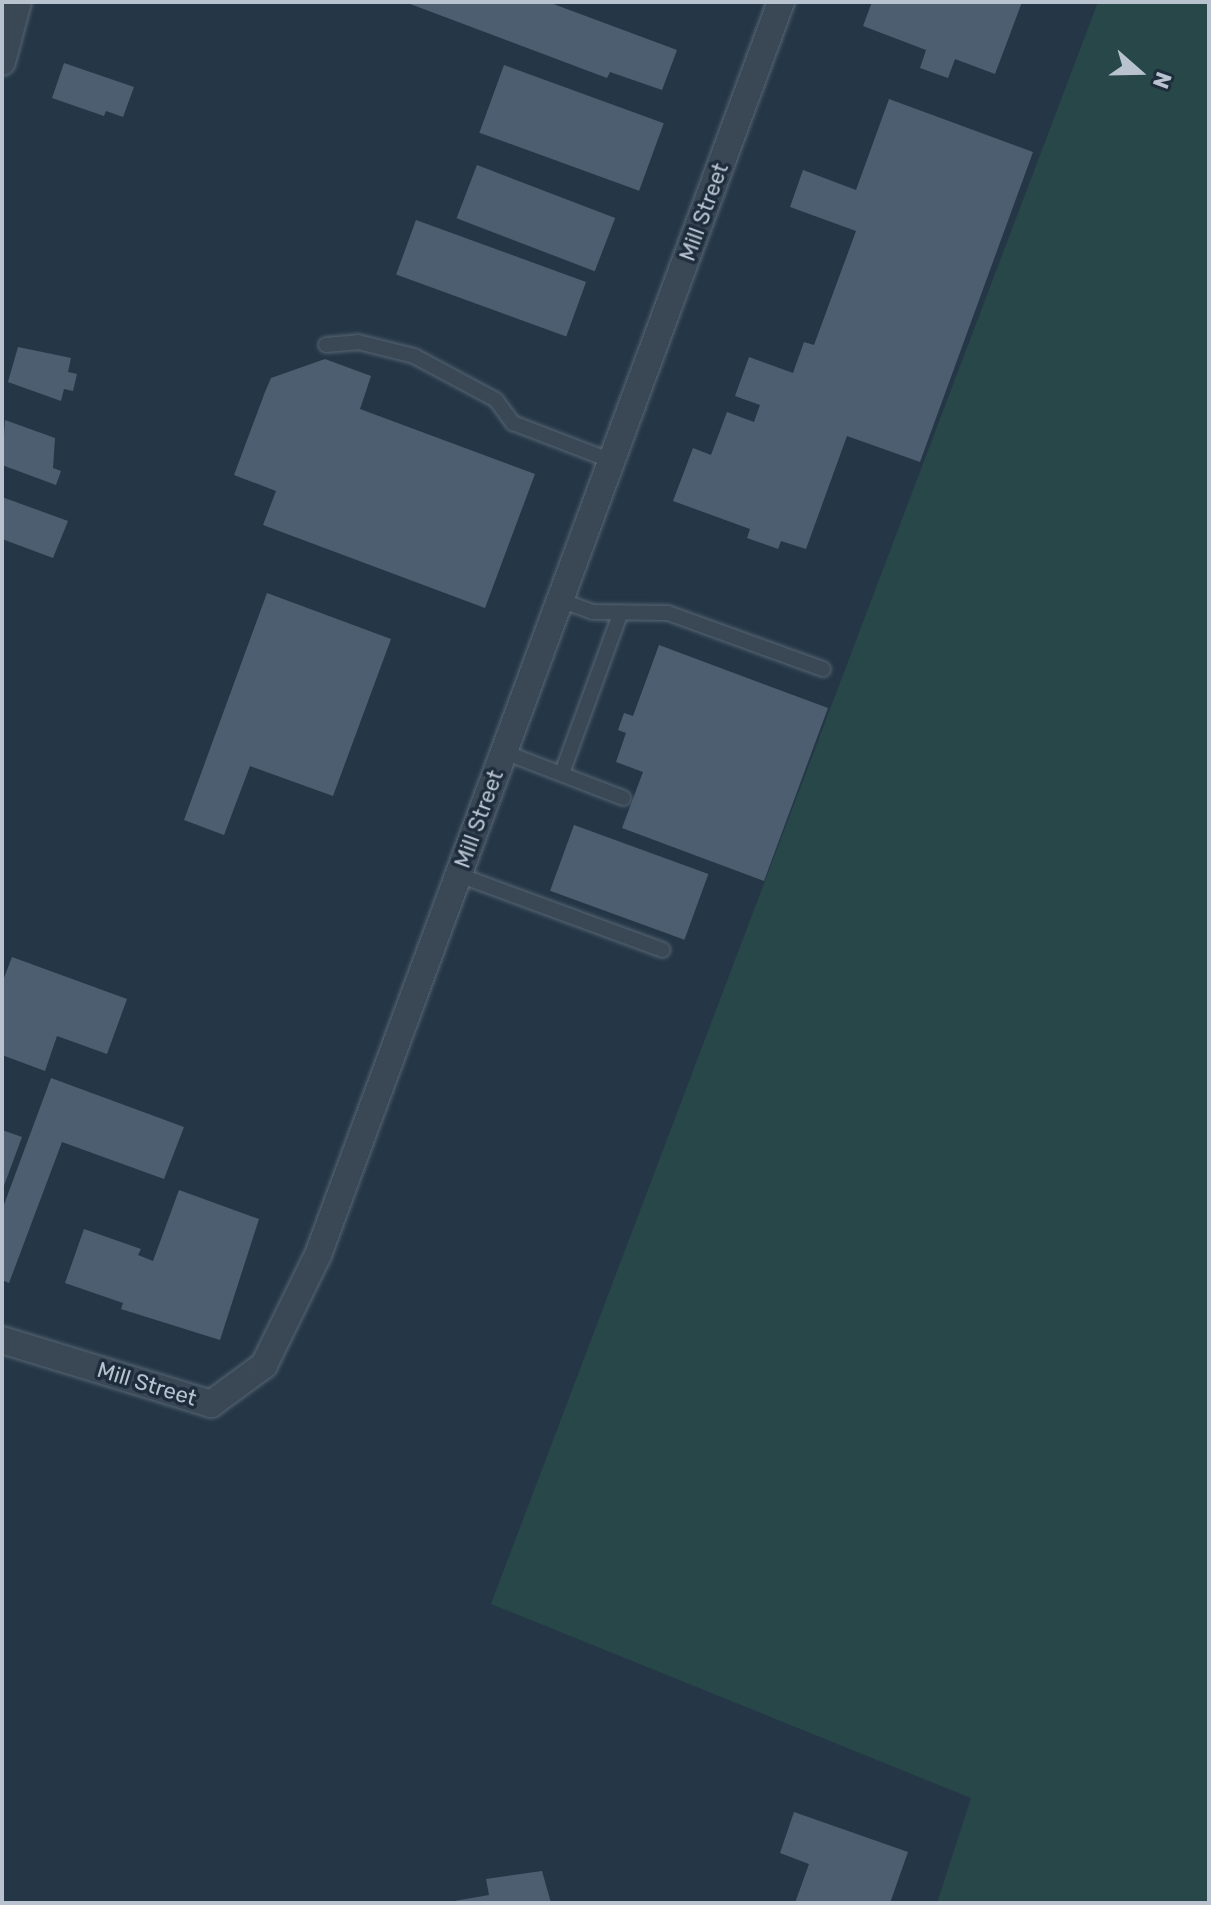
<!DOCTYPE html>
<html>
<head>
<meta charset="utf-8">
<style>
	body { margin:0 }
	#map { position:relative; width:1211px; height:1905px; overflow:hidden; background:#253747; font-family:Rubik,sans-serif }
	div>[style] { position:absolute }
	.green>* { inset:0; background:#274748 }
	.building>* { inset:0; background:#4c5e70; transform-origin:0 0 }
	.roads { filter:drop-shadow(0 0 2px #586673) drop-shadow(0 0 2px #586673) }
	.lane>* { height:14px; margin:-7px; padding:0 7px; transform-origin:7px; border-radius:7px; background:#3a4856 }
	.street>* { height:26px; margin:-13px; padding:0 13px; transform-origin:13px; border-radius:13px; background:#3a4856 }
	span { translate:-50% -50%; white-space:nowrap; text-align:center; line-height:1.15; -webkit-text-stroke:7px #1e2d3c; paint-order:stroke }
	.street-label { font-size:22px; color:#b8c3cf }
	.frame { position:absolute; inset:0; border:4px solid #b8c3cf; pointer-events:none }
	.north { position:absolute; left:1099px; top:32px; width:80px; height:80px; -webkit-text-stroke:6px #1e2d3c; paint-order:stroke; rotate:110deg; font-size:22px; font-weight:700; line-height:32px; text-align:center; color:#b8c3cf }
	.north::after { content:''; display:block; margin:auto; width:28px; height:36px; background:#b8c3cf; clip-path:polygon(50% 0,100% 100%,50% 72%,0 100%) }
</style>
</head>
<body>
<div id="map">
	<div class="green">
		<i style="clip-path:polygon(1098px 2px,1209px 2px,1209px 1903px,937px 1903px,971px 1798px,491px 1604px)"></i>
	</div>
	<div class="building">
		<i style="clip-path:polygon(405px 2px,548px 2px,677px 50px,662px 90px,610px 72px,607px 78px)"></i>
		<i style="clip-path:polygon(872px 2px,1022px 2px,995px 74px,955px 59px,948px 78px,920px 68px,926px 50px,863px 26px)"></i>
		<i style="clip-path:polygon(64px 63px,134px 87px,123px 117px,106px 111px,104px 116px,52px 98px)"></i>
		<i style="left:504px;top:65px;width:170px;height:72px;rotate:20deg"></i>
		<i style="clip-path:polygon(889px 99px,1033px 152px,920px 462px,847px 436px,806px 549px,781px 541px,778px 549px,747px 538px,750px 529px,673px 501px,693px 448px,711px 455px,727px 412px,754px 422px,760px 405px,735px 396px,749px 357px,793px 373px,804px 342px,814px 345px,856px 231px,790px 207px,803px 170px,856px 190px)"></i>
		<i style="left:477px;top:165px;width:148px;height:57px;rotate:21deg"></i>
		<i style="left:416px;top:220px;width:181px;height:58px;rotate:20deg"></i>
		<i style="clip-path:polygon(18px 347px,71px 358px,68px 372px,77px 374px,73px 391px,64px 389px,61px 401px,8px 382px)"></i>
		<i style="clip-path:polygon(325px 359px,371px 376px,360px 409px,535px 474px,485px 608px,263px 525px,276px 491px,234px 475px,265px 392px,271px 378px)"></i>
		<i style="clip-path:polygon(5px 420px,55px 438px,53px 468px,61px 471px,56px 485px,2px 465px)"></i>
		<i style="clip-path:polygon(2px 497px,68px 521px,53px 558px,2px 539px)"></i>
		<i style="clip-path:polygon(267px 593px,391px 639px,333px 796px,250px 766px,224px 835px,184px 820px)"></i>
		<i style="clip-path:polygon(659px 645px,828px 708px,764px 881px,622px 828px,643px 772px,616px 762px,626px 733px,618px 730px,624px 713px,633px 716px)"></i>
		<i style="left:574px;top:825px;width:143px;height:70px;rotate:20deg"></i>
		<i style="clip-path:polygon(12px 957px,127px 999px,107px 1054px,57px 1036px,45px 1071px,2px 1055px,2px 983px)"></i>
		<i style="clip-path:polygon(51px 1078px,184px 1127px,164px 1179px,62px 1142px,9px 1283px,2px 1280px,2px 1210px)"></i>
		<i style="clip-path:polygon(2px 1130px,22px 1137px,2px 1191px)"></i>
		<i style="clip-path:polygon(179px 1190px,259px 1219px,220px 1340px,121px 1309px,123px 1303px,65px 1283px,84px 1229px,141px 1249px,138px 1255px,153px 1261px)"></i>
		<i style="clip-path:polygon(794px 1812px,908px 1852px,890px 1903px,795px 1903px,809px 1864px,780px 1853px)"></i>
		<i style="clip-path:polygon(542px 1871px,551px 1903px,443px 1903px,489px 1895px,486px 1879px)"></i>
	</div>
	<div class="roads">
		<div class="lane">
			<i style="left:326px;top:345px;width:32px;rotate:-5deg"></i>
			<i style="left:358px;top:342px;width:58px;rotate:14deg"></i>
			<i style="left:414px;top:356px;width:93px;rotate:28.2deg"></i>
			<i style="left:496px;top:400px;width:29px;rotate:54deg"></i>
			<i style="left:513px;top:423px;width:106px;rotate:21deg"></i>
			<i style="left:560px;top:600px;width:35px;rotate:20deg"></i>
			<i style="left:593px;top:612px;width:75px;rotate:0.8deg"></i>
			<i style="left:668px;top:613px;width:165px;rotate:19.9deg"></i>
			<i style="left:504px;top:752px;width:128px;rotate:21.1deg"></i>
			<i style="left:562px;top:773px;width:171px;rotate:-69.9deg"></i>
			<i style="left:459px;top:875px;width:217px;rotate:20.2deg"></i>
		</div>
		<div class="street">
			<i style="left:2px;top:62px;width:62px;rotate:-75.1deg"></i>
			<i style="left:2px;top:1340px;width:219px;rotate:17deg"></i>
			<i style="left:211px;top:1404px;width:66px;rotate:-36.3deg"></i>
			<i style="left:264px;top:1365px;width:123px;rotate:-63.9deg"></i>
			<i style="left:318px;top:1255px;width:1336px;rotate:-69.72deg"></i>
		</div>
	</div>
	<div class="street-label">
		<span style="left:704px;top:212px;rotate:-70deg">Mill Street</span>
		<span style="left:479px;top:819px;rotate:-70deg">Mill Street</span>
		<span style="left:147px;top:1384px;rotate:17deg">Mill Street</span>
	</div>
	<div class="frame"></div>
	<div class="north">N</div>
</div>
</body>
</html>
